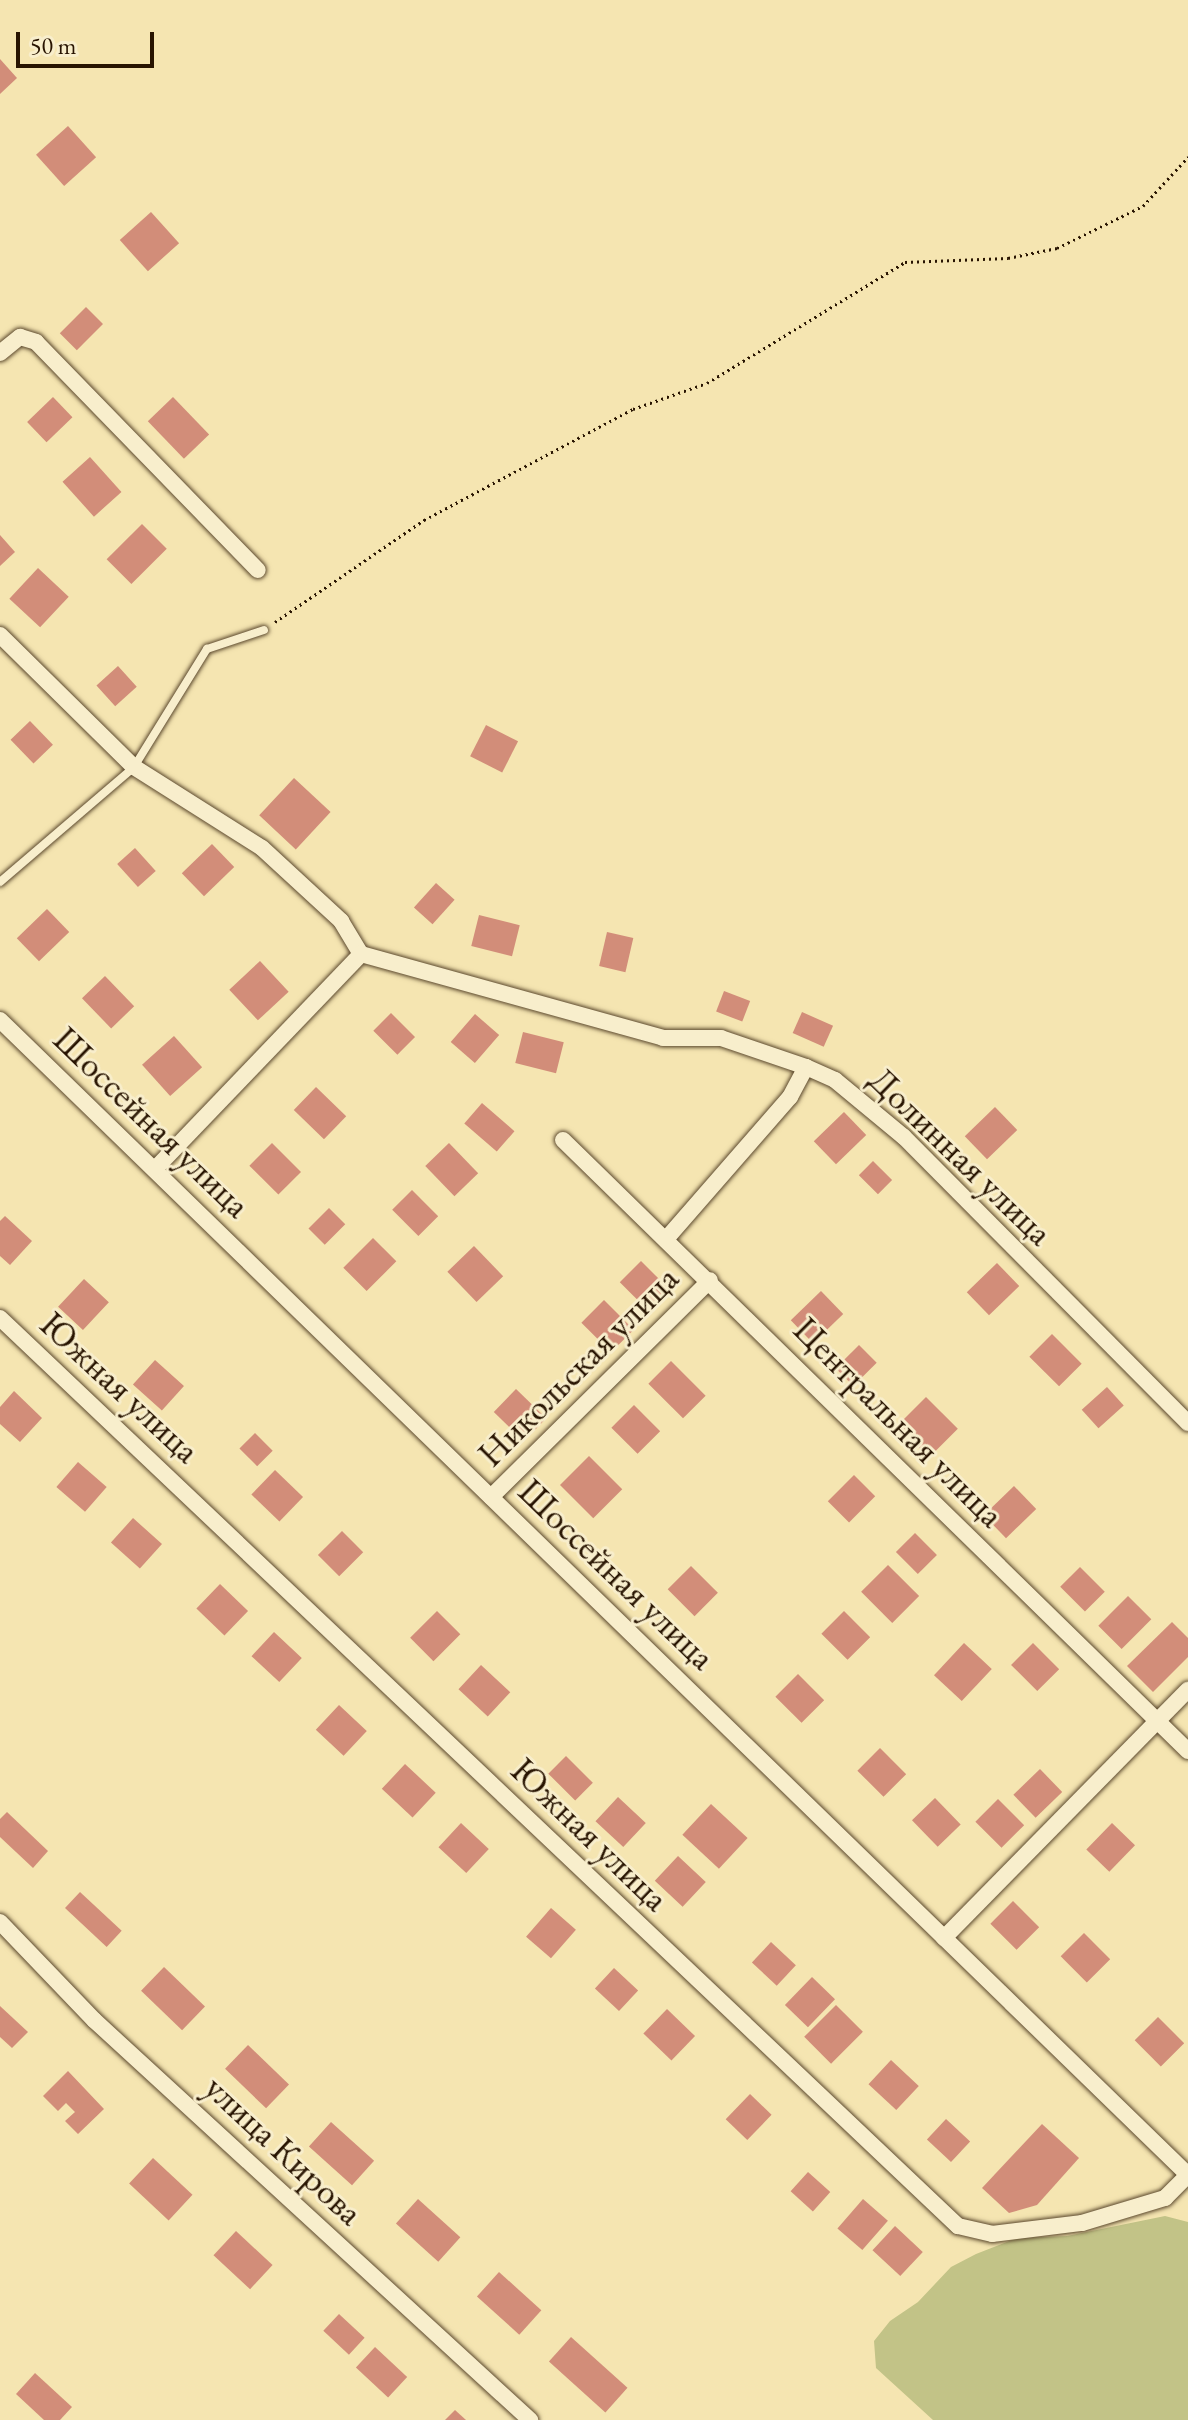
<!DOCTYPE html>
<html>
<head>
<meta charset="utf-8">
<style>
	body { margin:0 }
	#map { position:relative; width:1188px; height:2420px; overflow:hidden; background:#f5e5b1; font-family:"EB Garamond",serif }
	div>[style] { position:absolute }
	.green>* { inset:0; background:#c2c387 }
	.building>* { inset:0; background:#d28d79; transform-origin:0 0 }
	.path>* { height:3px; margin-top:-1.5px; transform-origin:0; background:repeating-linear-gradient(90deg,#281401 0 2px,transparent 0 6px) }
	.roads { filter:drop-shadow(0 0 2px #5b482d) drop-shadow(0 0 2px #5b482d) }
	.lane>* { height:8px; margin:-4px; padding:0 4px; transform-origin:4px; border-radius:4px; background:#f8eecc }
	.street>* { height:16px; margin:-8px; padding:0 8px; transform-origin:8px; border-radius:8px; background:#f8eecc }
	span { translate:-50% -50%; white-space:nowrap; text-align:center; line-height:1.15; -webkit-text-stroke:6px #f8eecc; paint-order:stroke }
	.street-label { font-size:36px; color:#281401 }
	.scale { position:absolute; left:16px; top:32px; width:138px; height:36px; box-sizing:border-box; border:4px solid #281401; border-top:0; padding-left:10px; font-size:24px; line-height:28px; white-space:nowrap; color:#281401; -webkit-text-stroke:6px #f8eecc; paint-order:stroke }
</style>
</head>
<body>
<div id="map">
	<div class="green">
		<i style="clip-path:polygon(1165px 2216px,1188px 2222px,1188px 2420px,933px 2420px,876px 2368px,874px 2341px,890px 2321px,918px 2302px,951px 2267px,976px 2254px,1017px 2238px,1067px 2236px)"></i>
	</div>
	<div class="building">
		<i style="clip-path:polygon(0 59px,17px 78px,0 94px)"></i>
		<i style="left:68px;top:126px;width:42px;height:43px;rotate:48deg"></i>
		<i style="left:151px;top:212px;width:42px;height:42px;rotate:48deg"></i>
		<i style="left:86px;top:307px;width:24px;height:37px;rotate:45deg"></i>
		<i style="left:53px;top:397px;width:28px;height:36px;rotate:46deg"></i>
		<i style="left:173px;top:397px;width:52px;height:35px;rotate:46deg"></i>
		<i style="left:90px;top:457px;width:47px;height:37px;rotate:48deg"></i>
		<i style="left:142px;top:524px;width:35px;height:50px;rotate:45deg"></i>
		<i style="clip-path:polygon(0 535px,15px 552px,0 566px)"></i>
		<i style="left:38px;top:568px;width:42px;height:42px;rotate:43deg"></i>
		<i style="left:118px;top:666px;width:28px;height:29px;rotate:48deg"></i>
		<i style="left:30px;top:721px;width:33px;height:27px;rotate:46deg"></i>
		<i style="left:486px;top:725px;width:36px;height:35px;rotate:27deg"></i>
		<i style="left:294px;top:778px;width:50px;height:51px;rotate:43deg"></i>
		<i style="left:212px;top:844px;width:32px;height:42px;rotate:46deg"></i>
		<i style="left:135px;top:848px;width:31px;height:24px;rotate:48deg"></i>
		<i style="left:436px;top:883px;width:25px;height:33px;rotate:42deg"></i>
		<i style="left:47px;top:909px;width:32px;height:42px;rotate:46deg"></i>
		<i style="left:479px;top:915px;width:42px;height:32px;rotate:14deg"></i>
		<i style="left:607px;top:932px;width:27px;height:35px;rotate:13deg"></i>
		<i style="left:260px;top:961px;width:42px;height:42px;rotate:47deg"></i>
		<i style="left:105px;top:976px;width:42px;height:32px;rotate:46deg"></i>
		<i style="left:724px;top:991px;width:28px;height:22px;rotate:21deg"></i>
		<i style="left:802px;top:1012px;width:34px;height:23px;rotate:24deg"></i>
		<i style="left:391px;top:1013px;width:34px;height:25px;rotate:45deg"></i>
		<i style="left:475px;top:1014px;width:32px;height:37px;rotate:41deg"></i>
		<i style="left:523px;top:1032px;width:42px;height:32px;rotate:14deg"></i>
		<i style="left:174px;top:1036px;width:42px;height:43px;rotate:48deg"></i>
		<i style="left:316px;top:1087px;width:42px;height:32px;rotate:44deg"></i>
		<i style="left:482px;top:1103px;width:43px;height:27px;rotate:41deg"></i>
		<i style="left:995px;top:1107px;width:32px;height:42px;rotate:46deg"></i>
		<i style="left:844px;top:1112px;width:32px;height:42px;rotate:46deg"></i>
		<i style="left:272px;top:1143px;width:41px;height:32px;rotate:45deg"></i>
		<i style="left:449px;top:1143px;width:42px;height:33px;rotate:46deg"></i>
		<i style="left:873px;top:1161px;width:27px;height:20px;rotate:45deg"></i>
		<i style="left:412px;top:1190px;width:37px;height:28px;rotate:45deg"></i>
		<i style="left:329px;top:1208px;width:23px;height:29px;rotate:45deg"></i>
		<i style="clip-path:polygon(5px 1216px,32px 1241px,10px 1265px,0 1256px,0 1221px)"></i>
		<i style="left:373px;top:1238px;width:33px;height:42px;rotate:45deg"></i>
		<i style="left:474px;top:1246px;width:42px;height:37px;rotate:46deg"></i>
		<i style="left:641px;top:1261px;width:38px;height:30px;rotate:45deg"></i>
		<i style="left:997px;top:1263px;width:32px;height:42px;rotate:46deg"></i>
		<i style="left:84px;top:1279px;width:34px;height:38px;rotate:43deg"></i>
		<i style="left:821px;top:1291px;width:32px;height:42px;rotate:46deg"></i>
		<i style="left:604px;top:1300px;width:42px;height:32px;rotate:45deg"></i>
		<i style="left:1052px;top:1334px;width:42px;height:32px;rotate:45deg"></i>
		<i style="left:859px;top:1345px;width:25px;height:33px;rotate:45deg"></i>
		<i style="left:155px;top:1360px;width:39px;height:33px;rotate:42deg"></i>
		<i style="left:671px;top:1361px;width:49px;height:32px;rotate:45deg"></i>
		<i style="left:1107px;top:1387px;width:25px;height:34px;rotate:48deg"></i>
		<i style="left:516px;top:1389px;width:42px;height:32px;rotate:44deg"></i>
		<i style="clip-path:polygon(14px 1391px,42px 1418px,20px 1442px,0 1424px,0 1407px)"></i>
		<i style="left:926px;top:1397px;width:45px;height:41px;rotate:45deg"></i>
		<i style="left:634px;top:1405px;width:37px;height:32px;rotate:45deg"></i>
		<i style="left:255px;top:1433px;width:25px;height:22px;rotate:45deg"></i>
		<i style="left:589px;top:1456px;width:47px;height:41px;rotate:45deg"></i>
		<i style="left:78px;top:1462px;width:38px;height:33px;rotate:41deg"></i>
		<i style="left:275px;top:1470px;width:39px;height:34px;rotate:44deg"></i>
		<i style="left:854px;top:1475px;width:30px;height:37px;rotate:45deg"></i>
		<i style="left:1014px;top:1486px;width:32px;height:42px;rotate:46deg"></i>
		<i style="left:133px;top:1518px;width:39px;height:33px;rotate:42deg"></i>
		<i style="left:342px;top:1531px;width:30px;height:34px;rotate:45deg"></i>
		<i style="left:915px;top:1533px;width:31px;height:27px;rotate:45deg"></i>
		<i style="left:888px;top:1565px;width:44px;height:38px;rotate:45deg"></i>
		<i style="left:691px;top:1566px;width:38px;height:33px;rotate:45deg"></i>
		<i style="left:1080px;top:1567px;width:35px;height:28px;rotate:45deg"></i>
		<i style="left:220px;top:1584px;width:39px;height:34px;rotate:44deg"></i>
		<i style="left:1128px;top:1596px;width:33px;height:42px;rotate:45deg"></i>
		<i style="left:437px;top:1611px;width:33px;height:38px;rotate:45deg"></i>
		<i style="left:844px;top:1611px;width:37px;height:32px;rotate:45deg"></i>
		<i style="clip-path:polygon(1172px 1622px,1188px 1638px,1188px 1657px,1153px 1692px,1127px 1666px)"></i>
		<i style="left:274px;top:1632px;width:38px;height:33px;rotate:43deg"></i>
		<i style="left:964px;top:1643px;width:38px;height:44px;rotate:43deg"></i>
		<i style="left:1033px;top:1643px;width:37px;height:31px;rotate:45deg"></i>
		<i style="left:481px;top:1665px;width:40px;height:33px;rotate:43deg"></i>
		<i style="left:798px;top:1674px;width:37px;height:32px;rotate:45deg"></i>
		<i style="left:339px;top:1705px;width:38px;height:34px;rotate:43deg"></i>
		<i style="left:880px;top:1748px;width:37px;height:32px;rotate:45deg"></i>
		<i style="left:566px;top:1756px;width:38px;height:25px;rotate:45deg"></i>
		<i style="left:405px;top:1764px;width:42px;height:34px;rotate:43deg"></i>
		<i style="left:1040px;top:1769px;width:32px;height:37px;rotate:46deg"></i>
		<i style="left:618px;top:1797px;width:38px;height:33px;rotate:43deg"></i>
		<i style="left:935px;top:1798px;width:37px;height:32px;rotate:46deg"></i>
		<i style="left:998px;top:1799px;width:37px;height:32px;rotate:45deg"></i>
		<i style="left:711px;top:1804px;width:50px;height:42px;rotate:43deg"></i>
		<i style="clip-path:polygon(7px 1812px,48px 1851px,33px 1868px,0 1837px,0 1819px)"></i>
		<i style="left:461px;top:1823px;width:38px;height:33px;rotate:43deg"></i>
		<i style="left:1112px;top:1823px;width:32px;height:37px;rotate:44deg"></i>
		<i style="left:678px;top:1856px;width:38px;height:34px;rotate:43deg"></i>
		<i style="left:80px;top:1892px;width:57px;height:22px;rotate:43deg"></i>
		<i style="left:1013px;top:1901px;width:37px;height:32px;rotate:45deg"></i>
		<i style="left:551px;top:1908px;width:33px;height:38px;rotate:41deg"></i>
		<i style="left:1084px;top:1933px;width:37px;height:33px;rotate:45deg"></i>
		<i style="left:771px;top:1942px;width:34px;height:28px;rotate:43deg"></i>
		<i style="left:164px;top:1967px;width:57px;height:33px;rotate:44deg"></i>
		<i style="left:614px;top:1968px;width:33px;height:28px;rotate:43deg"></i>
		<i style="left:812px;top:1977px;width:32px;height:39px;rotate:44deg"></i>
		<i style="left:836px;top:2005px;width:38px;height:45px;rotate:45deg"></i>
		<i style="clip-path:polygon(0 2006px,28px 2032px,12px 2048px,0 2037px)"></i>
		<i style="left:667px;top:2009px;width:39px;height:34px;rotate:44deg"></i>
		<i style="left:1158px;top:2017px;width:37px;height:33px;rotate:45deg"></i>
		<i style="left:248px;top:2045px;width:57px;height:33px;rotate:44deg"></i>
		<i style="left:891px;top:2060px;width:38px;height:33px;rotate:43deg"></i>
		<i style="clip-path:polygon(68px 2071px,104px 2109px,78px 2134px,65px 2121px,75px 2112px,66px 2103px,58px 2111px,43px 2096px)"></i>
		<i style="left:750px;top:2094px;width:30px;height:35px;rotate:44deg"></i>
		<i style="left:946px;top:2119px;width:33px;height:28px;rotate:43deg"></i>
		<i style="left:331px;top:2122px;width:58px;height:33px;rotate:42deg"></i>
		<i style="clip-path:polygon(1042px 2124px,1079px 2158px,1037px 2205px,1009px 2213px,982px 2188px)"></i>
		<i style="left:153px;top:2158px;width:54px;height:35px;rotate:43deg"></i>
		<i style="left:808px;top:2172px;width:30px;height:26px;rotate:42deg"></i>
		<i style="left:418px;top:2199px;width:57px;height:33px;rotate:42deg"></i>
		<i style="left:863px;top:2199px;width:33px;height:39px;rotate:41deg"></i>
		<i style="left:895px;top:2226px;width:38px;height:33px;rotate:43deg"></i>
		<i style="left:236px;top:2231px;width:50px;height:33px;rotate:43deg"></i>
		<i style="left:499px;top:2272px;width:57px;height:33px;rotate:42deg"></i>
		<i style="left:339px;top:2314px;width:35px;height:23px;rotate:43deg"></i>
		<i style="left:571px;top:2337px;width:76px;height:33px;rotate:42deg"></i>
		<i style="left:375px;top:2347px;width:44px;height:28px;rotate:43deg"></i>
		<i style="clip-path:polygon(35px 2373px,72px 2407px,60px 2420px,44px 2420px,16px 2394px)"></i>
		<i style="clip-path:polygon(455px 2410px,466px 2420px,445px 2420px)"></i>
	</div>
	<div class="path">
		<i style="left:275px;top:622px;width:181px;rotate:-34.4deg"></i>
		<i style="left:424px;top:520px;width:237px;rotate:-28deg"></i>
		<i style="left:633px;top:409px;width:78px;rotate:-19.4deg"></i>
		<i style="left:707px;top:383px;width:232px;rotate:-31.4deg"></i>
		<i style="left:905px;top:262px;width:103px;rotate:-2.2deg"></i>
		<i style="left:1008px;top:258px;width:50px;rotate:-11.5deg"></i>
		<i style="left:1057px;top:248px;width:96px;rotate:-26deg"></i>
		<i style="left:1143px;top:206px;width:67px;rotate:-47.4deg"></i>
	</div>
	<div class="roads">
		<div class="lane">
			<i style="left:0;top:882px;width:177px;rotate:-40.6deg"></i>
			<i style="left:134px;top:767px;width:139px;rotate:-58.3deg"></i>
			<i style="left:207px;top:649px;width:60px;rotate:-18.4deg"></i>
		</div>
		<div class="street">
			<i style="left:0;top:353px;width:26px;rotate:-39deg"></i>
			<i style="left:20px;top:337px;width:17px;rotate:17deg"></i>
			<i style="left:36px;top:342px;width:318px;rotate:45.8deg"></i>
			<i style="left:0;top:635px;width:188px;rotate:44.6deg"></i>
			<i style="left:134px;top:767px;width:151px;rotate:32.3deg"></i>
			<i style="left:262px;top:848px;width:108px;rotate:42.7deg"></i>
			<i style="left:341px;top:921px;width:39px;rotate:59deg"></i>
			<i style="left:0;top:1020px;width:1657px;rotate:44.19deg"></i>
			<i style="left:563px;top:1140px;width:874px;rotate:44.35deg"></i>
			<i style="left:155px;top:1169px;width:298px;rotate:-46.2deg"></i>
			<i style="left:361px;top:954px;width:313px;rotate:15.5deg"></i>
			<i style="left:663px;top:1038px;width:58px"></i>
			<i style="left:721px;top:1038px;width:90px;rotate:18.8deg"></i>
			<i style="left:667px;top:1238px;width:187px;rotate:-48.9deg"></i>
			<i style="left:790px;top:1097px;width:34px;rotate:-62deg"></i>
			<i style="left:806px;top:1067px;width:32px;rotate:24deg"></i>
			<i style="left:835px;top:1080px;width:89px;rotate:39.6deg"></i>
			<i style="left:904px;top:1137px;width:403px;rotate:45.2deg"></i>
			<i style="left:0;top:1318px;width:1320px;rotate:43.47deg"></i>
			<i style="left:958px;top:2226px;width:35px;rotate:13deg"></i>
			<i style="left:992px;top:2234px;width:91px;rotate:-7deg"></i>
			<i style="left:1082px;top:2223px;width:87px;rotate:-16.8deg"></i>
			<i style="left:1165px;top:2198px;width:33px;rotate:-45deg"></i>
			<i style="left:491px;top:1497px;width:308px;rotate:-44.7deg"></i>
			<i style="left:0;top:1922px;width:136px;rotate:46.2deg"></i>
			<i style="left:94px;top:2020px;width:592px;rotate:42.53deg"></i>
			<i style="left:944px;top:1938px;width:348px;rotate:-45.5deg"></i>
		</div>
	</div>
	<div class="street-label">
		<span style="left:152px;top:1122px;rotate:44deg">Шоссейная улица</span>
		<span style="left:961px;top:1156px;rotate:44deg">Долинная улица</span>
		<span style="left:578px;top:1366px;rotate:-45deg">Никольская улица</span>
		<span style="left:120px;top:1387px;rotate:43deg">Южная улица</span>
		<span style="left:899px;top:1422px;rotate:45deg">Центральная улица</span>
		<span style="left:617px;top:1574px;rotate:44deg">Шоссейная улица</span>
		<span style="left:590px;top:1834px;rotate:44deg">Южная улица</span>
		<span style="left:284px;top:2150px;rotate:43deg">улица Кирова</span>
	</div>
	<div class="scale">50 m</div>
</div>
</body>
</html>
